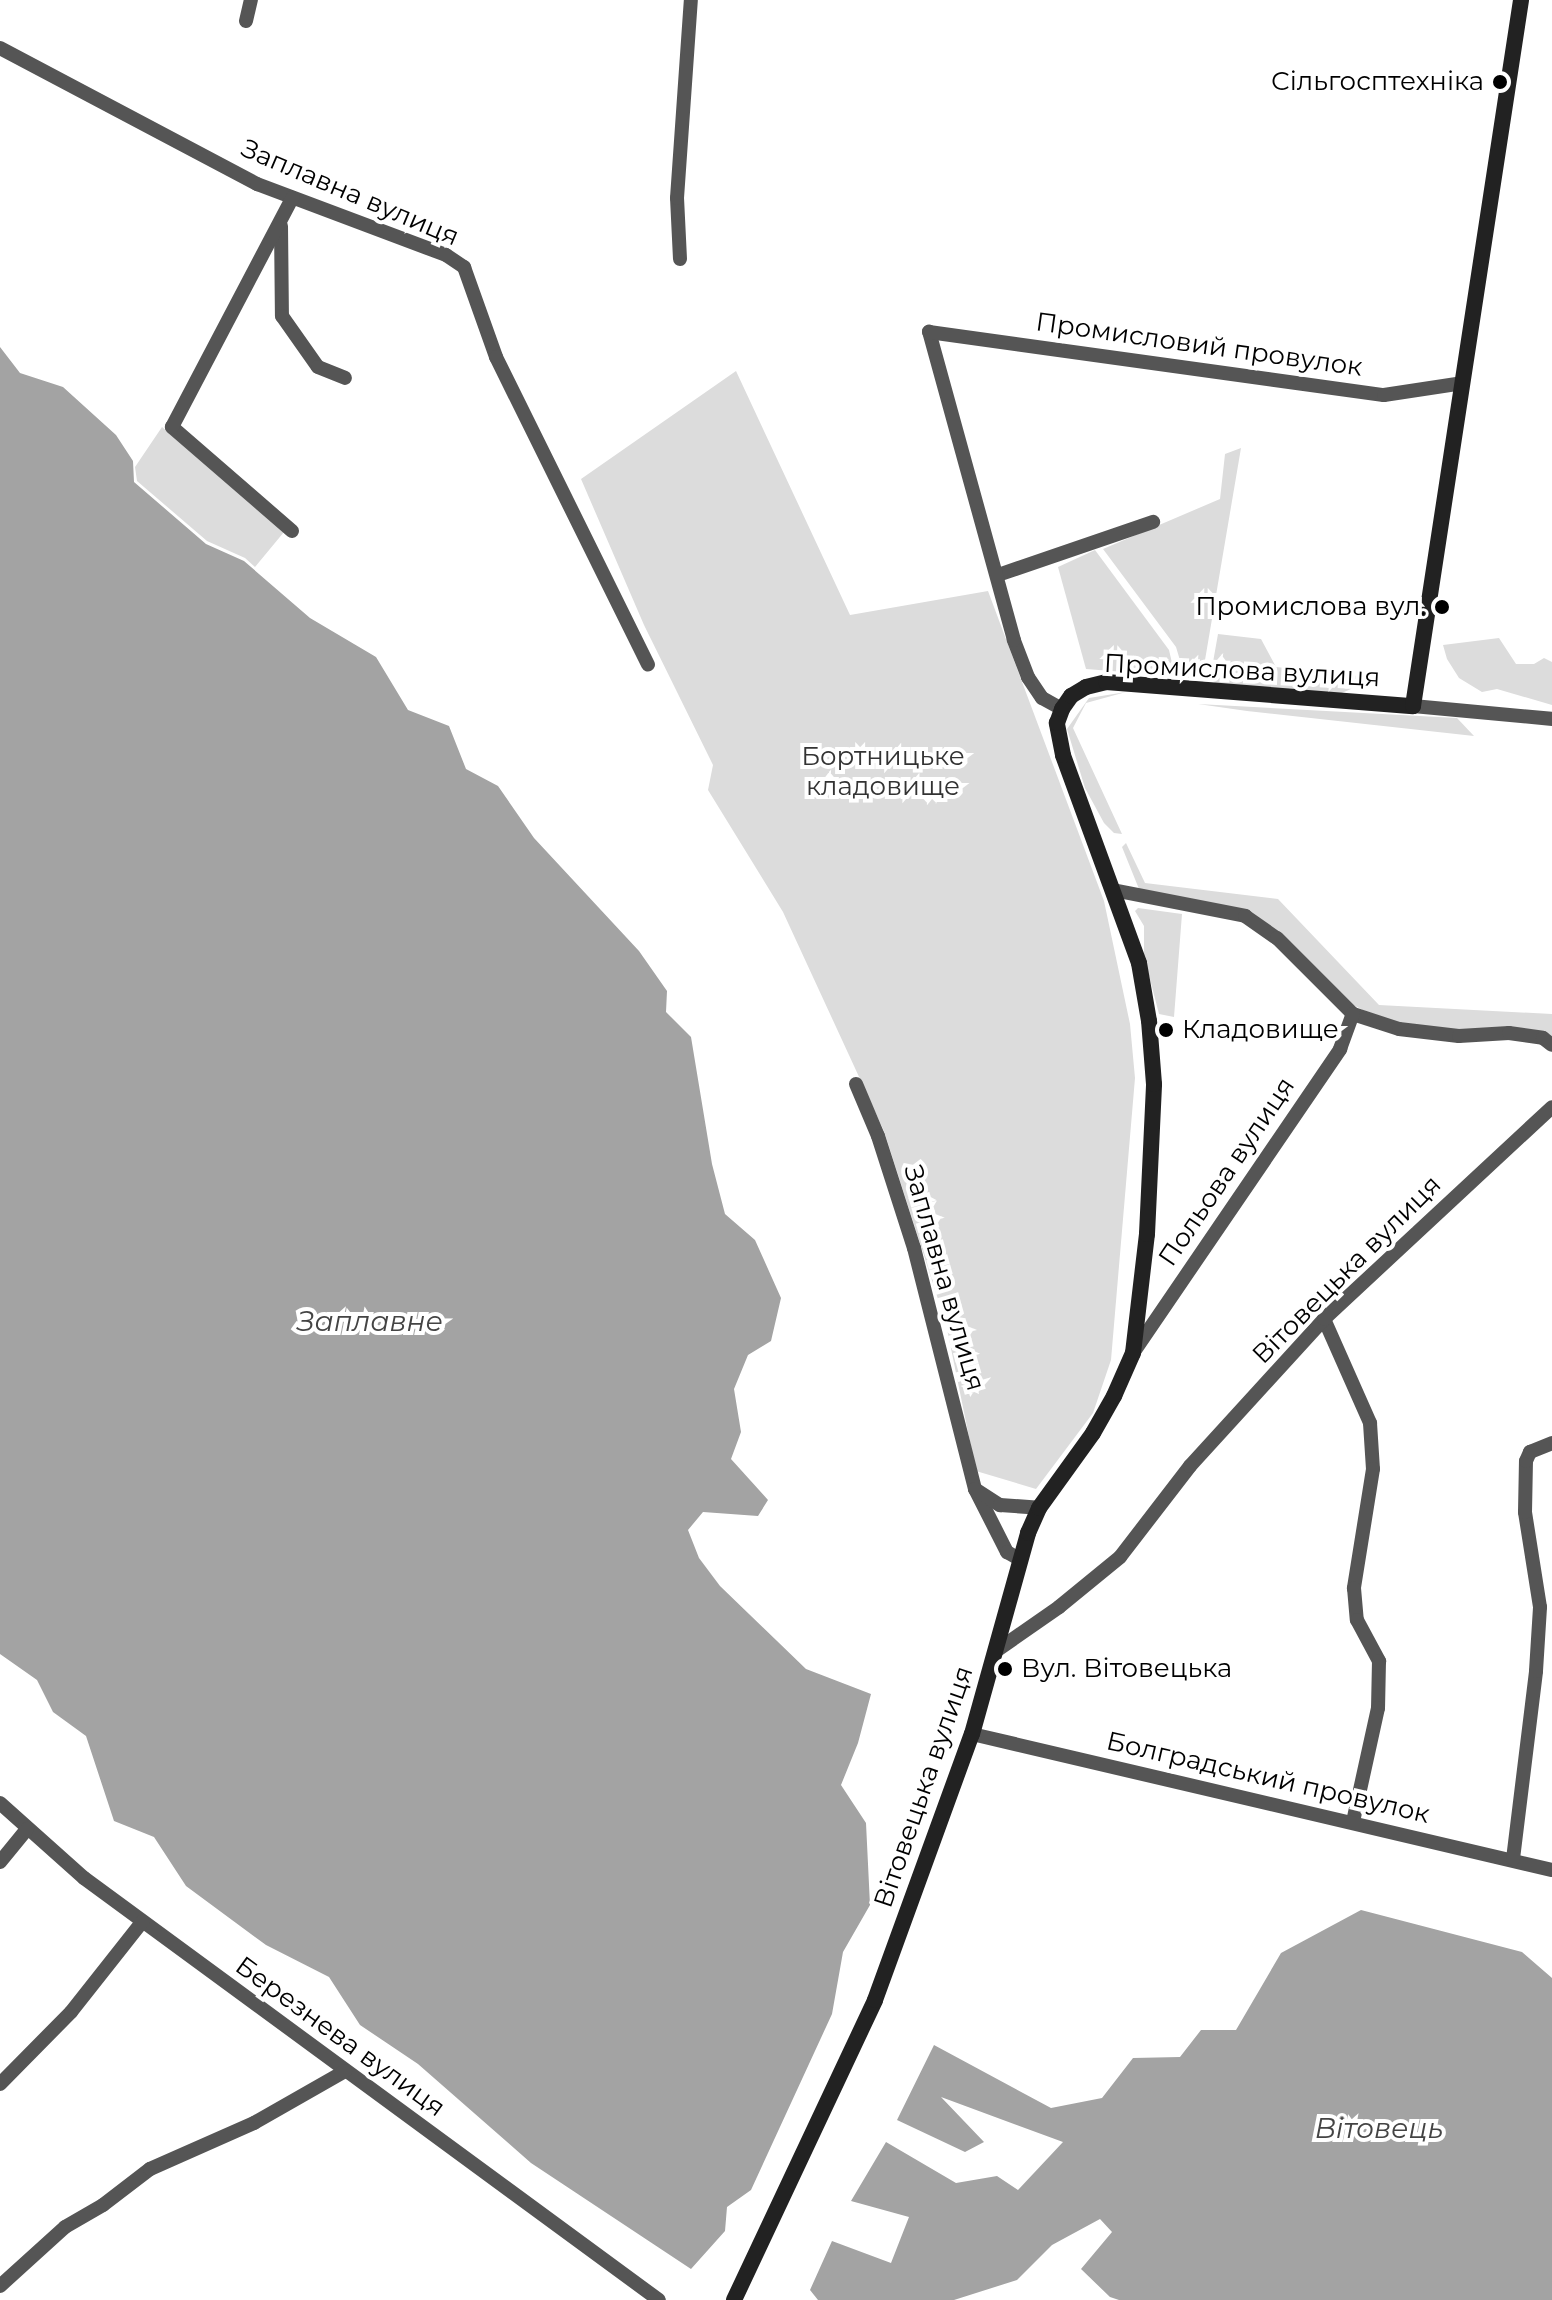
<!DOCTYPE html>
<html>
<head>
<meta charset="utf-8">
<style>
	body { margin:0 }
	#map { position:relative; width:1552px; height:2300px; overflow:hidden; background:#fff; font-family:Montserrat,sans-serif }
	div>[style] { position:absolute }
	.green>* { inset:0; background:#dcdcdc }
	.water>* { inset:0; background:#a3a3a3 }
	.street>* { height:14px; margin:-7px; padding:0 7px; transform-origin:7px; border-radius:7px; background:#555 }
	.secondary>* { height:16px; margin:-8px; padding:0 8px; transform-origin:8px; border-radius:8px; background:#222 }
	.dots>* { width:22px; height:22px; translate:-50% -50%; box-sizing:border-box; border:4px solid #fff; border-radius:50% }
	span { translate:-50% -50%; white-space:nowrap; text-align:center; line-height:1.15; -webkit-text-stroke:8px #fff; paint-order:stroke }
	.poi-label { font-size:26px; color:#000 }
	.right { translate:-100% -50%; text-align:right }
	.left { translate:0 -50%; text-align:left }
	.street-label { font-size:26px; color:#000 }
	.park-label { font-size:26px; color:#333 }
	.water-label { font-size:28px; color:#444; font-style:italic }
</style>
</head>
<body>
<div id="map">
	<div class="green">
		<i style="clip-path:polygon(736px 371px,850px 615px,988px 591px,1104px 901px,1130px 1024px,1135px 1078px,1111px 1360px,1093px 1413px,1036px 1489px,976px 1471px,946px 1324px,884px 1131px,783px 912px,708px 790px,713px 765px,644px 625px,581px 479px)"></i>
		<i style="clip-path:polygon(162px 427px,284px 532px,255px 567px,245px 558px,207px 541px,137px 481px,135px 467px)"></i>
		<i style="clip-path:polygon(1241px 448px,1204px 666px,1200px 679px,1185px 677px,1176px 647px,1103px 549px,1220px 499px,1225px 454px)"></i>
		<i style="clip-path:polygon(1095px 550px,1169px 650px,1175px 676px,1086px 669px,1058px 567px)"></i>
		<i style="clip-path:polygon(1218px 634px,1261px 639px,1276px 667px,1367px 677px,1358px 686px,1337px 695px,1219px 686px,1210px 679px)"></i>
		<i style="clip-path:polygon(1499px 638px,1516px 664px,1534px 664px,1544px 658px,1552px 662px,1552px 705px,1497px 689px,1482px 692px,1459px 678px,1447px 659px,1443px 645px)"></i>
		<i style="clip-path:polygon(1126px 692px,1086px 703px,1073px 728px,1122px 834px,1114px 833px,1104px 823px,1085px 788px,1067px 729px,1089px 698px)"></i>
		<i style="clip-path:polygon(1198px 704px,1457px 718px,1474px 736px,1247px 711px)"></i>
		<i style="clip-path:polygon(1126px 843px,1145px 883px,1278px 899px,1379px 1005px,1552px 1014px,1552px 1041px,1459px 1033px,1405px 1025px,1375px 1016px,1345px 1001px,1247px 913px,1139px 889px,1122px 847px)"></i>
		<i style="clip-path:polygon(1138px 908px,1182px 914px,1174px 1017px,1159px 1014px,1144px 956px,1144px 926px,1135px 911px)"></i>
	</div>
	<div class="water">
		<i style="clip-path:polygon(0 347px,20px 373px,63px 387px,116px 435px,133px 461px,134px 482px,206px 544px,244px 561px,310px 618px,376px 657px,408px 710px,449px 726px,466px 769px,498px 786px,534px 838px,639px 951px,667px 991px,666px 1012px,691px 1037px,712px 1164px,725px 1214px,755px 1240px,781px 1298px,771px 1341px,748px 1355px,734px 1389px,741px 1432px,731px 1459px,768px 1500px,758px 1516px,703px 1512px,688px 1530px,699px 1558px,720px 1586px,806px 1669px,871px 1694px,858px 1743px,841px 1785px,866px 1823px,870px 1905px,843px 1952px,832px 2014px,751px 2190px,727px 2207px,725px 2231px,691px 2269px,531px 2163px,418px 2064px,360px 2025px,329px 1977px,266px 1945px,186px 1886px,154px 1837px,114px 1821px,86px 1736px,53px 1712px,37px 1680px,0 1654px)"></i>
		<i style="clip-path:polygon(1361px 1910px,1522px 1952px,1552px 1978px,1552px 2300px,1119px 2300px,1110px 2297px,1081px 2269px,1112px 2232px,1100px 2219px,1052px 2245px,1017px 2280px,954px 2300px,818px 2300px,810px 2290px,832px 2241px,891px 2263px,909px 2217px,851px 2201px,886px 2142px,956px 2183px,997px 2176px,1018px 2190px,1063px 2142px,941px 2097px,984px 2142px,965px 2152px,897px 2120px,934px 2045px,1051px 2108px,1102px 2098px,1133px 2058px,1180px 2057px,1201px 2030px,1236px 2030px,1281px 1953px)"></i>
	</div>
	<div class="street">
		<i style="left:246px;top:21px;width:22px;rotate:-77deg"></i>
		<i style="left:0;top:48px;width:291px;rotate:27.9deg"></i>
		<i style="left:257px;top:184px;width:202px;rotate:20.6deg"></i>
		<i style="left:446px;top:255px;width:22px;rotate:34deg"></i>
		<i style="left:464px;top:267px;width:96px;rotate:70.4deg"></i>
		<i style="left:496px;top:357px;width:343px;rotate:63.7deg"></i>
		<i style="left:281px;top:226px;width:90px;rotate:89.4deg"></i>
		<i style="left:282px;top:316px;width:62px;rotate:54.8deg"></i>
		<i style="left:318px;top:367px;width:29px;rotate:22deg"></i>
		<i style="left:680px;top:259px;width:61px;rotate:-92.8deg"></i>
		<i style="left:677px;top:198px;width:198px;rotate:-86deg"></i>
		<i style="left:292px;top:531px;width:159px;rotate:-139.1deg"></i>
		<i style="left:172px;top:427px;width:259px;rotate:-62.3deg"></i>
		<i style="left:998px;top:575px;width:164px;rotate:-18.9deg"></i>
		<i style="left:1413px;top:706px;width:140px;rotate:5.3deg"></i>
		<i style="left:1062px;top:709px;width:23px;rotate:-151deg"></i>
		<i style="left:1042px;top:698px;width:25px;rotate:-124deg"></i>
		<i style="left:1028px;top:677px;width:40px;rotate:-111deg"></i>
		<i style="left:1014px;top:640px;width:320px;rotate:-105.4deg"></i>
		<i style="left:929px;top:332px;width:459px;rotate:7.9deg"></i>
		<i style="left:1384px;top:395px;width:80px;rotate:-8.6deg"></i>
		<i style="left:1113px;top:890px;width:135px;rotate:11.1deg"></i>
		<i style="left:1245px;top:916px;width:39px;rotate:35deg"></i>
		<i style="left:1277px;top:938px;width:107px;rotate:45deg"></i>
		<i style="left:1353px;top:1014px;width:48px;rotate:18.1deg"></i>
		<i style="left:1399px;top:1029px;width:60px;rotate:6.7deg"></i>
		<i style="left:1459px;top:1036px;width:50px;rotate:-3.4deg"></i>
		<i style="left:1509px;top:1033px;width:34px;rotate:8deg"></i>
		<i style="left:1543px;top:1038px;width:11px;rotate:38deg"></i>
		<i style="left:856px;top:1084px;width:56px;rotate:67.1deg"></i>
		<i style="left:878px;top:1136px;width:118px;rotate:72.2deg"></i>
		<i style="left:914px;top:1248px;width:249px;rotate:75.8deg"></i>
		<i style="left:975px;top:1489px;width:71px;rotate:63.1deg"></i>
		<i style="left:1007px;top:1552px;width:16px;rotate:30deg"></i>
		<i style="left:1324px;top:1319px;width:114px;rotate:66.1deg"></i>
		<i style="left:1370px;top:1423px;width:46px;rotate:86.3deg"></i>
		<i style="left:1373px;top:1469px;width:121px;rotate:99.1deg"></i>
		<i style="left:1354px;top:1588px;width:32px;rotate:85deg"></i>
		<i style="left:1357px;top:1620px;width:47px;rotate:61.8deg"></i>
		<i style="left:1379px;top:1661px;width:47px;rotate:91.2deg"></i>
		<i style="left:1378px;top:1708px;width:117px;rotate:102.4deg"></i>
		<i style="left:1133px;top:1353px;width:368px;rotate:-55.7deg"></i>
		<i style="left:1340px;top:1049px;width:37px;rotate:-70deg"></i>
		<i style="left:975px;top:1489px;width:30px;rotate:33deg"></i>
		<i style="left:1000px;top:1505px;width:39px;rotate:4deg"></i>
		<i style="left:996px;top:1651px;width:77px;rotate:-34.9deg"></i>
		<i style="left:1059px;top:1607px;width:79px;rotate:-39.3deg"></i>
		<i style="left:1120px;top:1557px;width:115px;rotate:-52.4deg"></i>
		<i style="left:1190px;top:1466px;width:199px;rotate:-47.6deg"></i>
		<i style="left:1324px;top:1319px;width:311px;rotate:-42.9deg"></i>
		<i style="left:972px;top:1734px;width:596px;rotate:13.2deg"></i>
		<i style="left:0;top:1803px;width:113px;rotate:41.8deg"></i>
		<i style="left:84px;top:1878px;width:713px;rotate:36.28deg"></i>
		<i style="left:1513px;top:1859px;width:189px;rotate:-83deg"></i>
		<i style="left:1536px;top:1671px;width:64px;rotate:-86.4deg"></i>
		<i style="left:1540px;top:1607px;width:96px;rotate:-99deg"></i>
		<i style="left:1525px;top:1512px;width:51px;rotate:-88.9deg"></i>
		<i style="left:1526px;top:1461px;width:10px;rotate:-66deg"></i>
		<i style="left:1530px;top:1452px;width:24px;rotate:-22deg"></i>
		<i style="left:0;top:1862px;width:43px;rotate:-50.7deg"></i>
		<i style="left:0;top:2084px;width:101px;rotate:-45.4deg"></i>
		<i style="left:71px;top:2012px;width:115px;rotate:-51.7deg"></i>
		<i style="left:0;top:2286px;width:88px;rotate:-42.2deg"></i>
		<i style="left:65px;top:2227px;width:44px;rotate:-30.1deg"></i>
		<i style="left:103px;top:2205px;width:59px;rotate:-37.5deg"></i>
		<i style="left:150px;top:2169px;width:114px;rotate:-23.9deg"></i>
		<i style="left:254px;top:2123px;width:105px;rotate:-29.7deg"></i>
	</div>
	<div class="secondary">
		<i style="left:734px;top:2300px;width:331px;rotate:-64.8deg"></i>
		<i style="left:875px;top:2000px;width:283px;rotate:-70deg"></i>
		<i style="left:972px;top:1734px;width:209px;rotate:-74.4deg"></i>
		<i style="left:1028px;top:1533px;width:27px;rotate:-66deg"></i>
		<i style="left:1039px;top:1508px;width:92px;rotate:-54.2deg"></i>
		<i style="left:1093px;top:1433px;width:43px;rotate:-60.4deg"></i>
		<i style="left:1114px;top:1396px;width:47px;rotate:-66.2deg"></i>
		<i style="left:1133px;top:1353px;width:120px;rotate:-83.3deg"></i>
		<i style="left:1147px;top:1234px;width:150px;rotate:-87.3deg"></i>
		<i style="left:1154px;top:1084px;width:63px;rotate:-94.5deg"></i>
		<i style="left:1149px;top:1021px;width:59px;rotate:-99.8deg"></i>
		<i style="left:1139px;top:963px;width:221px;rotate:-110.1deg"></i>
		<i style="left:1063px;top:755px;width:33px;rotate:-101deg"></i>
		<i style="left:1057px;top:723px;width:15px;rotate:-70deg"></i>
		<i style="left:1062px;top:709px;width:16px;rotate:-55deg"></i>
		<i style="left:1071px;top:696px;width:17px;rotate:-31deg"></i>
		<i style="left:1086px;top:687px;width:21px;rotate:-14deg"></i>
		<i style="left:1106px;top:682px;width:308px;rotate:4.5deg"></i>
		<i style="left:1413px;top:706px;width:714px;rotate:-81.3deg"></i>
	</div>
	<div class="dots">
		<i style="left:1500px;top:82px;background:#000"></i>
		<i style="left:1442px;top:607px;background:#000"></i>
		<i style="left:1166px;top:1030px;background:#000"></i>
		<i style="left:1005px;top:1669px;background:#000"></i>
	</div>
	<div class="poi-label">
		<span class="right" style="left:1484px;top:82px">Сільгосптехніка</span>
		<span class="right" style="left:1426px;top:607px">Промислова вул.</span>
		<span class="left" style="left:1182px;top:1030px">Кладовище</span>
		<span class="left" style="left:1021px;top:1669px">Вул. Вітовецька</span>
	</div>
	<div class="street-label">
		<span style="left:350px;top:193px;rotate:23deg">Заплавна вулиця</span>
		<span style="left:1199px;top:345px;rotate:8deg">Промисловий провулок</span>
		<span style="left:1242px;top:671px;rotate:3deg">Промислова вулиця</span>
		<span style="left:1227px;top:1172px;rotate:-56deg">Польова вулиця</span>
		<span style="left:1347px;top:1270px;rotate:-45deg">Вітовецька вулиця</span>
		<span style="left:944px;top:1278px;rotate:74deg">Заплавна вулиця</span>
		<span style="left:1268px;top:1778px;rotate:13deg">Болградський провулок</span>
		<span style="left:924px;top:1787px;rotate:-71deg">Вітовецька вулиця</span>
		<span style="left:340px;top:2037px;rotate:36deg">Березнева вулиця</span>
	</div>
	<div class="park-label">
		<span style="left:883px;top:772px">Бортницьке<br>кладовище</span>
	</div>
	<div class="water-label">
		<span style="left:370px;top:1321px">Заплавне</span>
		<span style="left:1379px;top:2128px">Вітовець</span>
	</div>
</div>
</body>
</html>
